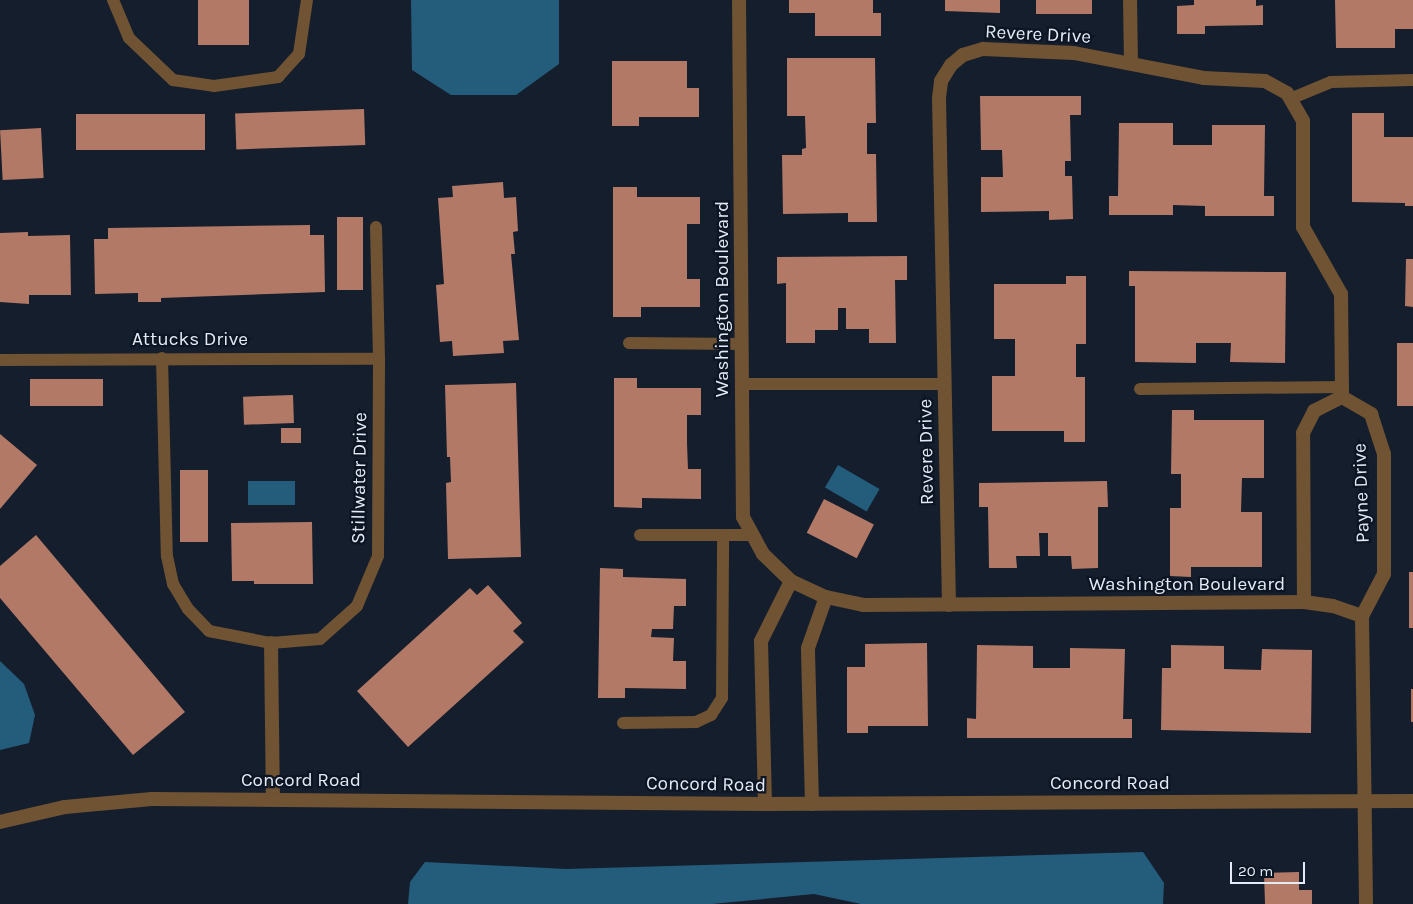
<!DOCTYPE html>
<html>
<head>
<meta charset="utf-8">
<style>
	body { margin:0 }
	#map { position:relative; width:1413px; height:904px; overflow:hidden; background:#151e2d; font-family:Karla,sans-serif }
	div>[style] { position:absolute }
	.water>* { inset:0; background:#245d7c; transform-origin:0 0 }
	.building>* { inset:0; background:#b37967; transform-origin:0 0 }
	.service>* { height:12px; margin:-6px; padding:0 6px; transform-origin:6px; border-radius:6px; background:#705332 }
	.minor>* { height:14px; margin:-7px; padding:0 7px; transform-origin:7px; border-radius:7px; background:#705332 }
	span { translate:-50% -50%; white-space:nowrap; text-align:center; line-height:1.15; -webkit-text-stroke:4.5px #0c1523; paint-order:stroke }
	.street-label { font-size:19px; color:#e5ebf6 }
	.scale { position:absolute; left:1230px; top:862px; width:75px; height:22px; box-sizing:border-box; border:2px solid #e5ebf6; border-top:0; padding-left:6px; font-size:15px; line-height:18px; white-space:nowrap; color:#e5ebf6; -webkit-text-stroke:4px #0c1523; paint-order:stroke }
</style>
</head>
<body>
<div id="map">
	<div class="water">
		<i style="clip-path:polygon(411px 0,559px 0,559px 64px,516px 95px,451px 95px,412px 70px)"></i>
		<i style="left:838px;top:465px;width:48px;height:26px;rotate:30deg"></i>
		<i style="left:248px;top:481px;width:47px;height:24px"></i>
		<i style="clip-path:polygon(0 661px,24px 684px,35px 715px,29px 743px,0 750px)"></i>
		<i style="clip-path:polygon(1143px 852px,1164px 883px,1163px 904px,861px 904px,814px 894px,712px 904px,408px 904px,410px 882px,425px 862px,566px 869px)"></i>
	</div>
	<div class="building">
		<i style="left:198px;top:0;width:51px;height:45px"></i>
		<i style="clip-path:polygon(789px 0,873px 0,873px 13px,881px 13px,881px 36px,815px 36px,815px 13px,789px 13px)"></i>
		<i style="clip-path:polygon(945px 0,1000px 0,1000px 13px,945px 11px)"></i>
		<i style="left:1036px;top:0;width:56px;height:14px"></i>
		<i style="clip-path:polygon(1194px 0,1256px 0,1256px 6px,1263px 5px,1263px 25px,1205px 26px,1205px 34px,1177px 34px,1177px 6px,1194px 5px)"></i>
		<i style="clip-path:polygon(1335px 0,1413px 0,1413px 29px,1395px 29px,1395px 48px,1336px 48px)"></i>
		<i style="clip-path:polygon(787px 58px,875px 58px,876px 123px,867px 123px,867px 154px,876px 154px,877px 222px,848px 222px,848px 213px,783px 214px,782px 155px,802px 155px,802px 149px,806px 148px,805px 116px,787px 116px)"></i>
		<i style="clip-path:polygon(612px 61px,687px 61px,687px 88px,699px 88px,699px 117px,639px 117px,639px 126px,612px 126px)"></i>
		<i style="clip-path:polygon(980px 96px,1081px 96px,1081px 115px,1070px 115px,1071px 161px,1065px 161px,1065px 176px,1072px 176px,1073px 219px,1049px 220px,1049px 211px,981px 212px,981px 177px,1003px 177px,1002px 150px,981px 150px)"></i>
		<i style="left:364px;top:109px;width:36px;height:129px;rotate:88deg"></i>
		<i style="clip-path:polygon(1352px 113px,1384px 113px,1384px 137px,1413px 137px,1413px 206px,1405px 206px,1405px 203px,1352px 202px)"></i>
		<i style="left:205px;top:114px;width:36px;height:129px;rotate:90deg"></i>
		<i style="clip-path:polygon(1119px 123px,1173px 123px,1173px 145px,1212px 145px,1212px 125px,1265px 125px,1264px 196px,1274px 196px,1274px 216px,1205px 216px,1205px 206px,1173px 205px,1173px 215px,1109px 215px,1109px 196px,1118px 196px)"></i>
		<i style="left:41px;top:128px;width:50px;height:41px;rotate:87deg"></i>
		<i style="clip-path:polygon(503px 182px,504px 198px,516px 197px,518px 231px,513px 232px,515px 254px,511px 254px,519px 340px,503px 341px,504px 353px,453px 356px,452px 341px,440px 342px,436px 285px,444px 284px,438px 198px,453px 197px,452px 186px)"></i>
		<i style="clip-path:polygon(613px 187px,637px 187px,637px 197px,700px 197px,700px 224px,687px 224px,687px 279px,700px 279px,700px 307px,641px 307px,641px 317px,613px 317px)"></i>
		<i style="left:337px;top:217px;width:26px;height:73px"></i>
		<i style="clip-path:polygon(310px 225px,310px 235px,324px 235px,325px 292px,161px 298px,161px 302px,138px 302px,138px 293px,95px 294px,94px 239px,108px 239px,108px 228px)"></i>
		<i style="clip-path:polygon(28px 232px,28px 236px,70px 235px,71px 295px,29px 295px,29px 304px,0 302px,0 233px)"></i>
		<i style="clip-path:polygon(907px 256px,907px 280px,895px 280px,896px 343px,869px 343px,869px 329px,846px 329px,846px 308px,838px 308px,838px 330px,815px 330px,815px 343px,786px 343px,786px 283px,777px 284px,777px 257px)"></i>
		<i style="clip-path:polygon(1406px 259px,1413px 259px,1413px 307px,1405px 306px)"></i>
		<i style="clip-path:polygon(1129px 271px,1286px 272px,1285px 363px,1230px 362px,1231px 343px,1196px 343px,1196px 363px,1135px 362px,1135px 286px,1129px 286px)"></i>
		<i style="clip-path:polygon(1066px 276px,1086px 276px,1086px 344px,1076px 344px,1076px 377px,1085px 377px,1085px 442px,1064px 442px,1064px 431px,992px 431px,992px 376px,1015px 376px,1015px 339px,994px 339px,994px 284px,1066px 284px)"></i>
		<i style="left:1397px;top:343px;width:16px;height:63px"></i>
		<i style="clip-path:polygon(614px 378px,637px 378px,637px 388px,701px 388px,701px 415px,687px 415px,687px 443px,688px 469px,701px 469px,701px 499px,642px 498px,642px 508px,614px 507px)"></i>
		<i style="left:103px;top:379px;width:27px;height:73px;rotate:90deg"></i>
		<i style="clip-path:polygon(516px 383px,521px 557px,448px 559px,446px 483px,451px 482px,450px 457px,447px 457px,445px 385px)"></i>
		<i style="left:293px;top:395px;width:28px;height:50px;rotate:88deg"></i>
		<i style="clip-path:polygon(1172px 410px,1194px 410px,1194px 420px,1264px 420px,1264px 478px,1242px 478px,1241px 512px,1262px 512px,1262px 567px,1191px 567px,1191px 577px,1170px 576px,1170px 508px,1181px 508px,1181px 474px,1171px 474px)"></i>
		<i style="left:281px;top:428px;width:20px;height:15px"></i>
		<i style="clip-path:polygon(0 434px,37px 465px,0 509px)"></i>
		<i style="left:180px;top:470px;width:28px;height:72px"></i>
		<i style="clip-path:polygon(1107px 481px,1108px 507px,1098px 507px,1098px 568px,1072px 569px,1071px 556px,1048px 556px,1048px 533px,1039px 533px,1040px 556px,1016px 556px,1017px 568px,989px 568px,988px 507px,979px 507px,979px 483px)"></i>
		<i style="left:824px;top:499px;width:56px;height:38px;rotate:27deg"></i>
		<i style="clip-path:polygon(312px 522px,313px 584px,254px 584px,254px 581px,232px 581px,231px 523px)"></i>
		<i style="clip-path:polygon(36px 535px,185px 712px,133px 755px,0 598px,0 566px)"></i>
		<i style="clip-path:polygon(600px 568px,623px 569px,623px 577px,686px 579px,686px 606px,674px 606px,673px 629px,652px 629px,651px 637px,674px 638px,673px 661px,686px 661px,686px 689px,625px 688px,625px 698px,598px 698px)"></i>
		<i style="left:1409px;top:572px;width:4px;height:56px"></i>
		<i style="clip-path:polygon(488px 585px,522px 623px,513px 631px,524px 642px,408px 747px,357px 691px,470px 588px,477px 595px)"></i>
		<i style="clip-path:polygon(927px 643px,928px 726px,868px 726px,868px 733px,847px 733px,847px 667px,865px 667px,865px 644px)"></i>
		<i style="clip-path:polygon(977px 645px,1033px 646px,1033px 668px,1070px 668px,1070px 648px,1125px 649px,1123px 719px,1132px 719px,1132px 738px,967px 738px,967px 718px,976px 719px)"></i>
		<i style="clip-path:polygon(1171px 645px,1224px 646px,1224px 669px,1261px 670px,1262px 649px,1312px 650px,1311px 733px,1161px 730px,1162px 668px,1171px 668px)"></i>
		<i style="left:1411px;top:689px;width:2px;height:33px"></i>
		<i style="clip-path:polygon(1299px 872px,1299px 890px,1312px 890px,1312px 904px,1265px 904px,1264px 873px)"></i>
	</div>
	<div class="service">
		<i style="left:113px;top:0;width:41px;rotate:67.2deg"></i>
		<i style="left:129px;top:38px;width:61px;rotate:43.7deg"></i>
		<i style="left:173px;top:80px;width:41px;rotate:8.3deg"></i>
		<i style="left:214px;top:86px;width:65px;rotate:-8deg"></i>
		<i style="left:278px;top:77px;width:31px;rotate:-48deg"></i>
		<i style="left:299px;top:54px;width:55px;rotate:-81.6deg"></i>
		<i style="left:1290px;top:99px;width:44px;rotate:-22.5deg"></i>
		<i style="left:1331px;top:82px;width:82px;rotate:-1.4deg"></i>
		<i style="left:629px;top:343px;width:113px;rotate:0.5deg"></i>
		<i style="left:162px;top:358px;width:198px;rotate:88.6deg"></i>
		<i style="left:167px;top:556px;width:29px;rotate:78deg"></i>
		<i style="left:173px;top:584px;width:29px;rotate:59deg"></i>
		<i style="left:188px;top:609px;width:30px;rotate:46deg"></i>
		<i style="left:209px;top:631px;width:63px;rotate:11deg"></i>
		<i style="left:271px;top:643px;width:49px;rotate:-4.7deg"></i>
		<i style="left:320px;top:639px;width:50px;rotate:-41.7deg"></i>
		<i style="left:357px;top:606px;width:54px;rotate:-67.2deg"></i>
		<i style="left:378px;top:556px;width:197px;rotate:-89.7deg"></i>
		<i style="left:379px;top:359px;width:132px;rotate:-91.3deg"></i>
		<i style="left:0;top:360px;width:379px;rotate:-0.2deg"></i>
		<i style="left:742px;top:384px;width:203px"></i>
		<i style="left:1140px;top:389px;width:202px;rotate:-0.6deg"></i>
		<i style="left:640px;top:535px;width:113px"></i>
		<i style="left:623px;top:723px;width:73px;rotate:-0.8deg"></i>
		<i style="left:696px;top:722px;width:17px;rotate:-25deg"></i>
		<i style="left:711px;top:715px;width:20px;rotate:-57deg"></i>
		<i style="left:722px;top:698px;width:163px;rotate:-89.6deg"></i>
	</div>
	<div class="minor">
		<i style="left:739px;top:0;width:517px;rotate:89.56deg"></i>
		<i style="left:743px;top:517px;width:42px;rotate:61.6deg"></i>
		<i style="left:763px;top:554px;width:39px;rotate:44deg"></i>
		<i style="left:791px;top:581px;width:38px;rotate:25deg"></i>
		<i style="left:826px;top:597px;width:38px;rotate:12deg"></i>
		<i style="left:863px;top:605px;width:441px;rotate:-0.4deg"></i>
		<i style="left:1304px;top:602px;width:29px;rotate:8deg"></i>
		<i style="left:1333px;top:606px;width:31px;rotate:19deg"></i>
		<i style="left:1362px;top:616px;width:288px;rotate:89.2deg"></i>
		<i style="left:1130px;top:0;width:63px;rotate:89.1deg"></i>
		<i style="left:1342px;top:397px;width:34px;rotate:30deg"></i>
		<i style="left:1371px;top:414px;width:42px;rotate:72deg"></i>
		<i style="left:1384px;top:454px;width:120px;rotate:90deg"></i>
		<i style="left:1384px;top:574px;width:47px;rotate:117.6deg"></i>
		<i style="left:1304px;top:602px;width:169px;rotate:-90.3deg"></i>
		<i style="left:1303px;top:433px;width:25px;rotate:-63deg"></i>
		<i style="left:1314px;top:411px;width:31px;rotate:-27deg"></i>
		<i style="left:949px;top:605px;width:507px;rotate:-91.13deg"></i>
		<i style="left:939px;top:98px;width:17px;rotate:-83deg"></i>
		<i style="left:941px;top:81px;width:19px;rotate:-58deg"></i>
		<i style="left:951px;top:65px;width:16px;rotate:-40deg"></i>
		<i style="left:963px;top:55px;width:21px;rotate:-17deg"></i>
		<i style="left:983px;top:49px;width:91px;rotate:2.5deg"></i>
		<i style="left:1074px;top:53px;width:132px;rotate:10.9deg"></i>
		<i style="left:1204px;top:78px;width:61px;rotate:2.8deg"></i>
		<i style="left:1265px;top:81px;width:25px;rotate:29deg"></i>
		<i style="left:1287px;top:93px;width:32px;rotate:60deg"></i>
		<i style="left:1303px;top:121px;width:106px;rotate:90deg"></i>
		<i style="left:1303px;top:227px;width:77px;rotate:60.4deg"></i>
		<i style="left:1341px;top:294px;width:103px;rotate:89.4deg"></i>
		<i style="left:271px;top:643px;width:156px;rotate:89.3deg"></i>
		<i style="left:765px;top:804px;width:163px;rotate:-91.4deg"></i>
		<i style="left:761px;top:641px;width:67px;rotate:-63.4deg"></i>
		<i style="left:812px;top:804px;width:156px;rotate:-91.5deg"></i>
		<i style="left:808px;top:648px;width:54px;rotate:-70.6deg"></i>
		<i style="left:0;top:822px;width:67px;rotate:-13deg"></i>
		<i style="left:65px;top:807px;width:87px;rotate:-5.3deg"></i>
		<i style="left:152px;top:799px;width:613px;rotate:0.47deg"></i>
		<i style="left:765px;top:804px;width:648px;rotate:-0.27deg"></i>
	</div>
	<div class="street-label">
		<span style="left:1038px;top:35px;rotate:3deg">Revere Drive</span>
		<span style="left:723px;top:299px;rotate:-90deg">Washington Boulevard</span>
		<span style="left:190px;top:340px">Attucks Drive</span>
		<span style="left:927px;top:452px;rotate:-91deg">Revere Drive</span>
		<span style="left:360px;top:478px;rotate:-89deg">Stillwater Drive</span>
		<span style="left:1362px;top:493px;rotate:-92deg">Payne Drive</span>
		<span style="left:1187px;top:585px">Washington Boulevard</span>
		<span style="left:301px;top:781px">Concord Road</span>
		<span style="left:1110px;top:784px">Concord Road</span>
		<span style="left:706px;top:785px;rotate:1deg">Concord Road</span>
	</div>
	<div class="scale">20 m</div>
</div>
</body>
</html>
